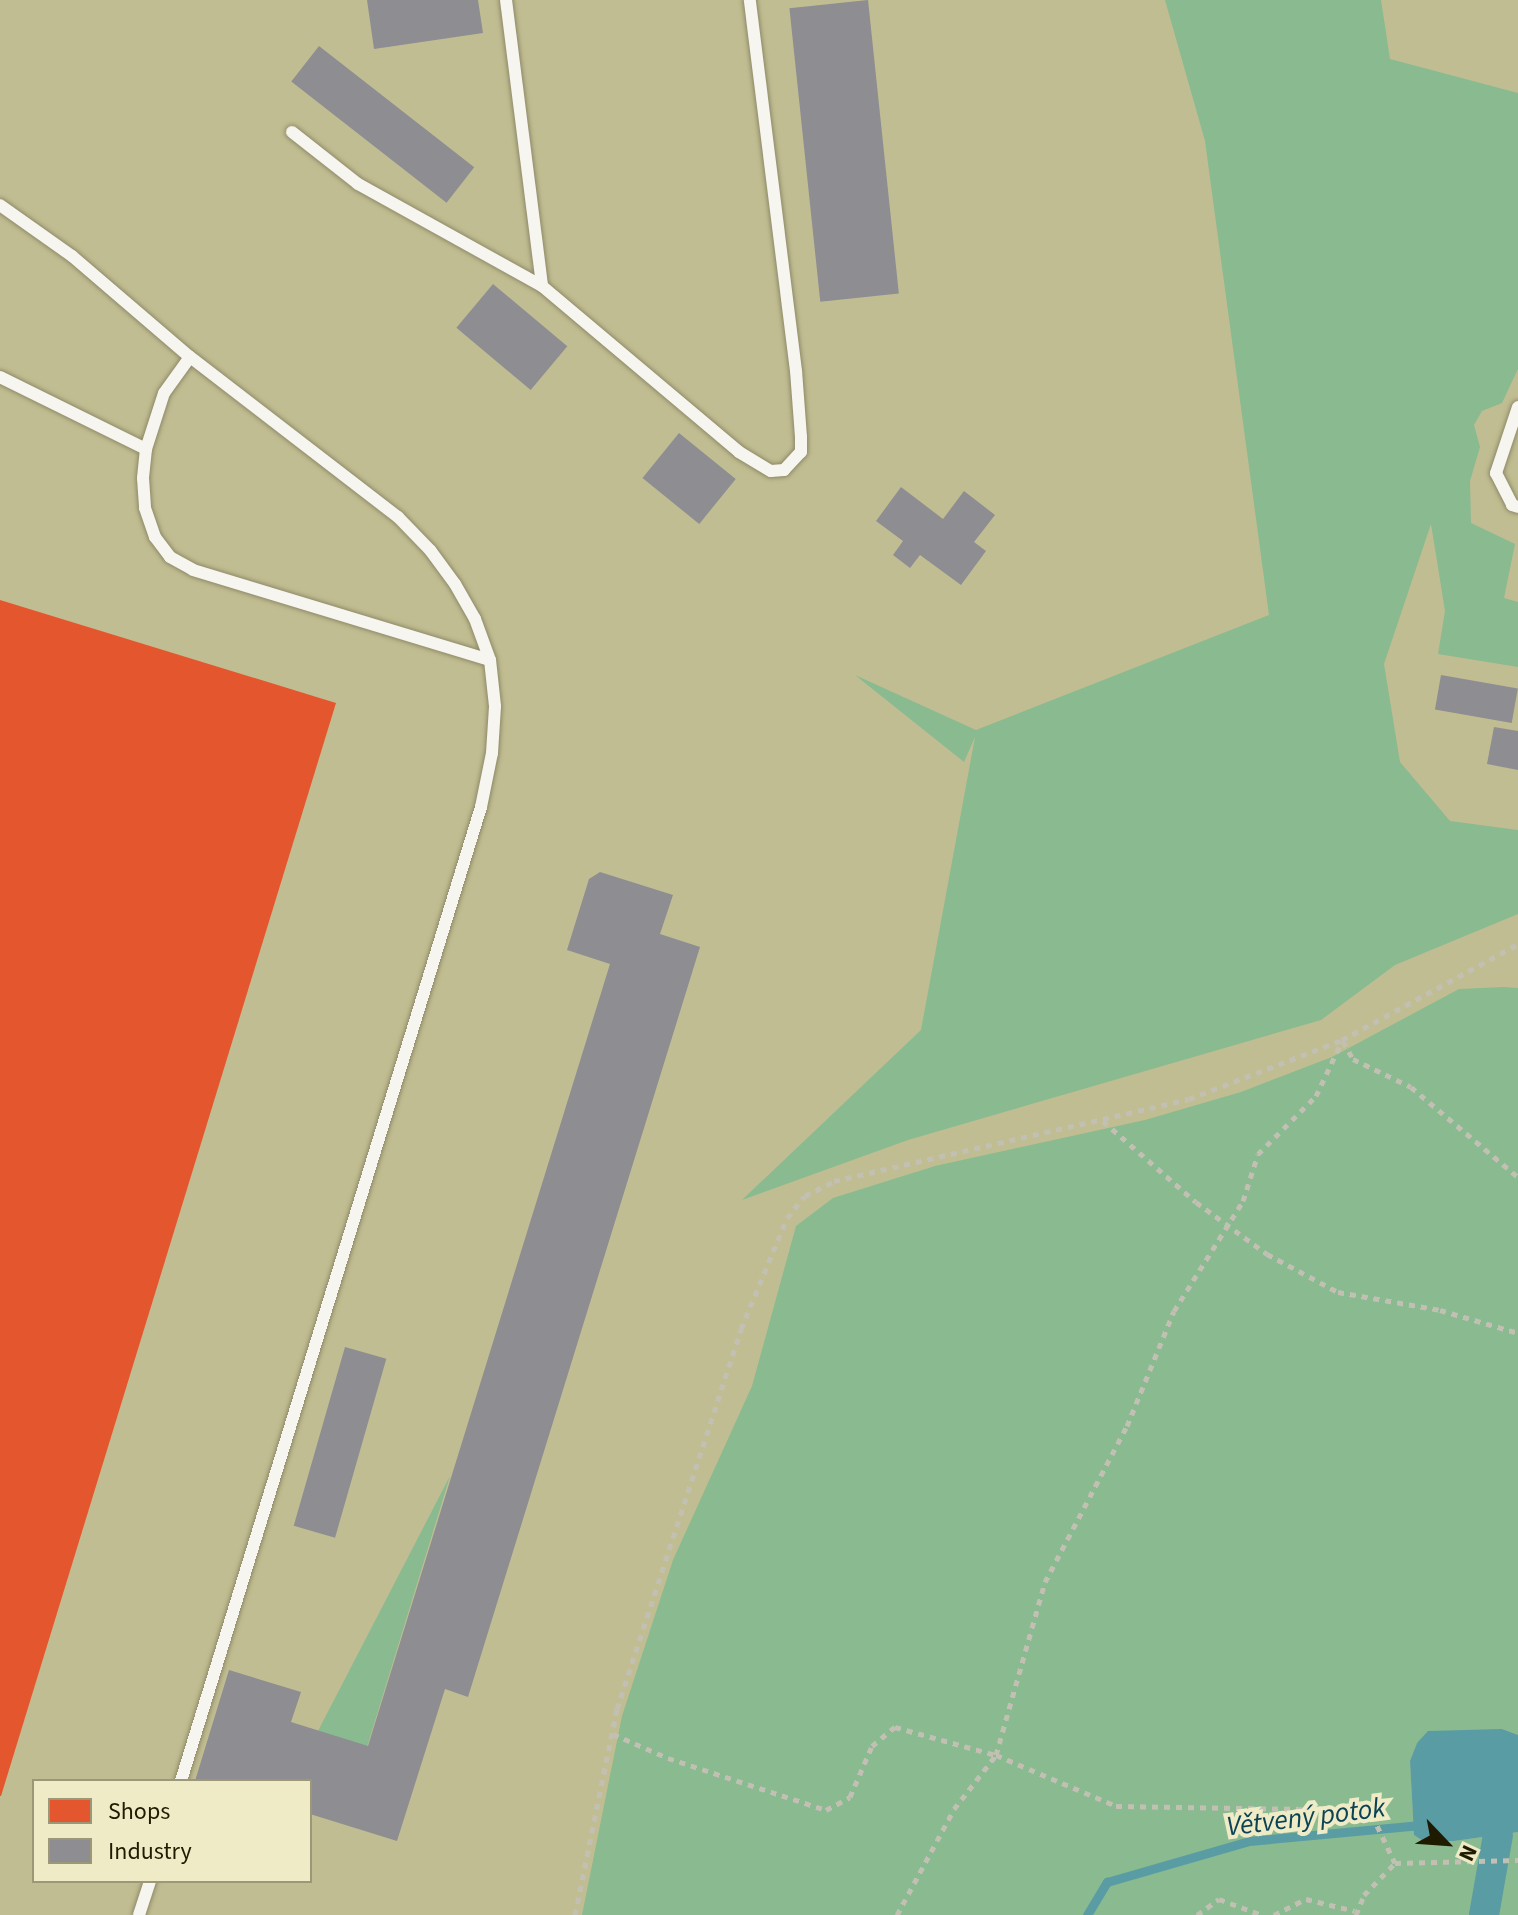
<!DOCTYPE html>
<html>
<head>
<meta charset="utf-8">
<style>
	body { margin:0 }
	#map { position:relative; width:1518px; height:1915px; overflow:hidden; background:#c1bd92; font-family:"Source Sans 3",sans-serif }
	div>[style] { position:absolute }
	.green>* { inset:0; background:#89ba90 }
	.water>* { inset:0; background:#599ca4 }
	.shops>* { inset:0; background:#e4572e }
	.industry>* { inset:0; background:#8d8d92; transform-origin:0 0 }
	.stream>* { height:9px; margin:-4.5px; padding:0 4.5px; transform-origin:4.5px; border-radius:4.5px; background:#599ca4 }
	.canal>* { height:30px; margin:-15px; padding:0 15px; transform-origin:15px; border-radius:15px; background:#599ca4 }
	.path>* { height:5px; margin-top:-2.5px; transform-origin:0; background:repeating-linear-gradient(90deg,#c1c0b2 0 6px,transparent 0 12px) }
	.roads { filter:drop-shadow(0 0 2px #8e8a68) drop-shadow(0 0 2px #8e8a68) }
	.service>* { height:12px; margin:-6px; padding:0 6px; transform-origin:6px; border-radius:6px; background:#f6f5ef }
	span { translate:-50% -50%; white-space:nowrap; text-align:center; line-height:1.15; -webkit-text-stroke:8px #efebc6; paint-order:stroke }
	.water-label { font-size:28px; color:#0c4354; font-style:italic }
	.legend { position:absolute; left:32px; top:1779px; width:280px; height:104px; box-sizing:border-box; background:#efebc6; border:2px solid #9c9877; margin:0; padding:10px 14px; list-style:none; font-size:24px; color:#1f1b00 }
	.legend li { display:flex; align-items:center; gap:16px; height:40px }
	.legend b { width:40px; border:2px solid #9c9877 }
	.north { position:absolute; left:1406px; top:1803px; width:80px; height:80px; -webkit-text-stroke:6px #efebc6; paint-order:stroke; rotate:115deg; font-size:22px; font-weight:700; line-height:32px; text-align:center; color:#1f1b00 }
	.north::after { content:''; display:block; margin:auto; width:28px; height:36px; background:#1f1b00; clip-path:polygon(50% 0,100% 100%,50% 72%,0 100%) }
</style>
</head>
<body>
<div id="map">
	<div class="green">
		<i style="clip-path:polygon(1165px 0,1381px 0,1390px 59px,1518px 93px,1518px 369px,1502px 403px,1482px 411px,1474px 425px,1480px 447px,1470px 481px,1471px 523px,1515px 544px,1504px 598px,1518px 602px,1518px 667px,1438px 654px,1445px 611px,1431px 524px,1384px 664px,1400px 762px,1450px 821px,1518px 830px,1518px 914px,1395px 965px,1321px 1020px,908px 1140px,742px 1200px,921px 1030px,975px 737px,964px 762px,855px 675px,976px 730px,1269px 615px,1205px 141px)"></i>
		<i style="clip-path:polygon(1504px 987px,1518px 988px,1518px 1735px,1502px 1729px,1417px 1743px,1410px 1761px,1414px 1835px,1423px 1841px,1454px 1841px,1518px 1832px,1518px 1915px,582px 1915px,622px 1716px,673px 1560px,752px 1386px,796px 1226px,833px 1198px,935px 1166px,1145px 1120px,1241px 1092px,1332px 1057px,1459px 989px)"></i>
		<i style="clip-path:polygon(450px 1476px,367px 1747px,318px 1731px)"></i>
	</div>
	<div class="water">
		<i style="clip-path:polygon(1502px 1729px,1518px 1735px,1518px 1832px,1454px 1841px,1423px 1841px,1414px 1835px,1410px 1761px,1417px 1743px,1428px 1731px)"></i>
	</div>
	<div class="shops">
		<i style="clip-path:polygon(0 600px,336px 703px,1px 1796px,0 1796px)"></i>
	</div>
	<div class="industry">
		<i style="clip-path:polygon(367px 0,478px 0,483px 33px,374px 49px)"></i>
		<i style="left:868px;top:0;width:295px;height:79px;rotate:84deg"></i>
		<i style="left:319px;top:46px;width:197px;height:45px;rotate:38deg"></i>
		<i style="left:493px;top:284px;width:97px;height:57px;rotate:40deg"></i>
		<i style="left:679px;top:433px;width:73px;height:58px;rotate:39deg"></i>
		<i style="clip-path:polygon(901px 487px,943px 519px,964px 491px,995px 515px,974px 542px,986px 551px,961px 585px,920px 555px,910px 568px,893px 555px,903px 541px,876px 521px)"></i>
		<i style="left:1441px;top:675px;width:78px;height:35px;rotate:10deg"></i>
		<i style="clip-path:polygon(1494px 727px,1518px 731px,1518px 770px,1487px 764px)"></i>
		<i style="clip-path:polygon(600px 872px,673px 895px,660px 934px,700px 947px,468px 1697px,445px 1689px,397px 1841px,310px 1814px,310px 1781px,195px 1781px,229px 1670px,301px 1692px,291px 1722px,368px 1746px,610px 964px,567px 950px,589px 879px)"></i>
		<i style="left:345px;top:1347px;width:43px;height:186px;rotate:16deg"></i>
	</div>
	<div class="stream">
		<i style="left:1087px;top:1915px;width:39px;rotate:-59deg"></i>
		<i style="left:1107px;top:1882px;width:148px;rotate:-16.1deg"></i>
		<i style="left:1249px;top:1841px;width:175px;rotate:-5.3deg"></i>
	</div>
	<div class="canal">
		<i style="left:1484px;top:1915px;width:81px;rotate:-80.1deg"></i>
	</div>
	<div class="path">
		<i style="left:1343px;top:1041px;width:21px;rotate:61deg"></i>
		<i style="left:1353px;top:1059px;width:64px;rotate:25.8deg"></i>
		<i style="left:1411px;top:1087px;width:140px;rotate:40.1deg"></i>
		<i style="left:1103px;top:1121px;width:123px;rotate:41.1deg"></i>
		<i style="left:1196px;top:1202px;width:88px;rotate:36.2deg"></i>
		<i style="left:1267px;top:1254px;width:81px;rotate:28.2deg"></i>
		<i style="left:1338px;top:1292px;width:104px;rotate:10deg"></i>
		<i style="left:1440px;top:1310px;width:81px;rotate:16.4deg"></i>
		<i style="left:613px;top:1734px;width:60px;rotate:23.6deg"></i>
		<i style="left:668px;top:1758px;width:166px;rotate:18.2deg"></i>
		<i style="left:826px;top:1810px;width:27px;rotate:-28deg"></i>
		<i style="left:850px;top:1797px;width:56px;rotate:-66.7deg"></i>
		<i style="left:872px;top:1746px;width:30px;rotate:-40deg"></i>
		<i style="left:895px;top:1727px;width:105px;rotate:15.5deg"></i>
		<i style="left:996px;top:1755px;width:130px;rotate:23deg"></i>
		<i style="left:1116px;top:1806px;width:182px;rotate:0.9deg"></i>
		<i style="left:1298px;top:1809px;width:74px;rotate:4.6deg"></i>
		<i style="left:1372px;top:1815px;width:53px;rotate:64.4deg"></i>
		<i style="left:575px;top:1915px;width:210px;rotate:-78.5deg"></i>
		<i style="left:617px;top:1709px;width:400px;rotate:-71.9deg"></i>
		<i style="left:741px;top:1329px;width:120px;rotate:-67.5deg"></i>
		<i style="left:787px;top:1218px;width:28px;rotate:-51deg"></i>
		<i style="left:805px;top:1196px;width:33px;rotate:-27deg"></i>
		<i style="left:834px;top:1181px;width:364px;rotate:-13deg"></i>
		<i style="left:1189px;top:1099px;width:164px;rotate:-21.1deg"></i>
		<i style="left:1342px;top:1040px;width:200px;rotate:-28.6deg"></i>
		<i style="left:897px;top:1915px;width:120px;rotate:-61.7deg"></i>
		<i style="left:954px;top:1809px;width:68px;rotate:-52.1deg"></i>
		<i style="left:996px;top:1755px;width:180px;rotate:-74.2deg"></i>
		<i style="left:1045px;top:1582px;width:176px;rotate:-62.3deg"></i>
		<i style="left:1127px;top:1426px;width:124px;rotate:-67.8deg"></i>
		<i style="left:1174px;top:1311px;width:130px;rotate:-57.9deg"></i>
		<i style="left:1243px;top:1201px;width:49px;rotate:-72.3deg"></i>
		<i style="left:1258px;top:1154px;width:82px;rotate:-45deg"></i>
		<i style="left:1316px;top:1096px;width:61px;rotate:-64.7deg"></i>
		<i style="left:1197px;top:1915px;width:27px;rotate:-36deg"></i>
		<i style="left:1219px;top:1899px;width:46px;rotate:20.4deg"></i>
		<i style="left:1274px;top:1915px;width:36px;rotate:-27deg"></i>
		<i style="left:1306px;top:1899px;width:50px;rotate:13.8deg"></i>
		<i style="left:1356px;top:1915px;width:22px;rotate:-68deg"></i>
		<i style="left:1364px;top:1895px;width:45px;rotate:-45.9deg"></i>
		<i style="left:1395px;top:1863px;width:123px;rotate:-1.4deg"></i>
	</div>
	<div class="roads">
		<div class="service">
			<i style="left:506px;top:0;width:288px;rotate:82.8deg"></i>
			<i style="left:292px;top:132px;width:84px;rotate:38.2deg"></i>
			<i style="left:358px;top:184px;width:210px;rotate:29deg"></i>
			<i style="left:542px;top:286px;width:258px;rotate:40.1deg"></i>
			<i style="left:739px;top:452px;width:37px;rotate:31deg"></i>
			<i style="left:771px;top:471px;width:13px;rotate:-4deg"></i>
			<i style="left:784px;top:470px;width:25px;rotate:-47deg"></i>
			<i style="left:801px;top:452px;width:15px;rotate:-90deg"></i>
			<i style="left:801px;top:437px;width:66px;rotate:-94.3deg"></i>
			<i style="left:796px;top:371px;width:374px;rotate:-97.1deg"></i>
			<i style="left:0;top:205px;width:88px;rotate:35.3deg"></i>
			<i style="left:72px;top:256px;width:155px;rotate:40.6deg"></i>
			<i style="left:190px;top:357px;width:44px;rotate:125.8deg"></i>
			<i style="left:164px;top:393px;width:59px;rotate:107.8deg"></i>
			<i style="left:146px;top:449px;width:29px;rotate:96deg"></i>
			<i style="left:143px;top:478px;width:30px;rotate:86deg"></i>
			<i style="left:145px;top:508px;width:31px;rotate:71deg"></i>
			<i style="left:155px;top:537px;width:25px;rotate:53deg"></i>
			<i style="left:170px;top:557px;width:26px;rotate:29deg"></i>
			<i style="left:193px;top:570px;width:310px;rotate:16.9deg"></i>
			<i style="left:0;top:377px;width:163px;rotate:26.3deg"></i>
			<i style="left:1518px;top:407px;width:70px;rotate:108.4deg"></i>
			<i style="left:1496px;top:473px;width:36px;rotate:63deg"></i>
			<i style="left:1512px;top:505px;width:6px;rotate:18deg"></i>
			<i style="left:181px;top:1781px;width:1019px;rotate:-72.88deg"></i>
			<i style="left:481px;top:807px;width:55px;rotate:-78.5deg"></i>
			<i style="left:492px;top:753px;width:47px;rotate:-86.3deg"></i>
			<i style="left:495px;top:706px;width:46px;rotate:-96.2deg"></i>
			<i style="left:490px;top:660px;width:44px;rotate:-110.1deg"></i>
			<i style="left:475px;top:619px;width:40px;rotate:-119.7deg"></i>
			<i style="left:455px;top:584px;width:42px;rotate:-126.3deg"></i>
			<i style="left:430px;top:550px;width:46px;rotate:-134.1deg"></i>
			<i style="left:398px;top:517px;width:262px;rotate:-142.4deg"></i>
			<i style="left:139px;top:1915px;width:36px;rotate:-72deg"></i>
		</div>
	</div>
	<div class="water-label">
		<span style="left:1306px;top:1817px;rotate:-7deg">Větvený potok</span>
	</div>
	<ul class="legend">
	<li><b style="height:22px;background:#e4572e"></b>Shops</li>
	<li><b style="height:22px;background:#8d8d92"></b>Industry</li>
	</ul>
	<div class="north">N</div>
</div>
</body>
</html>
